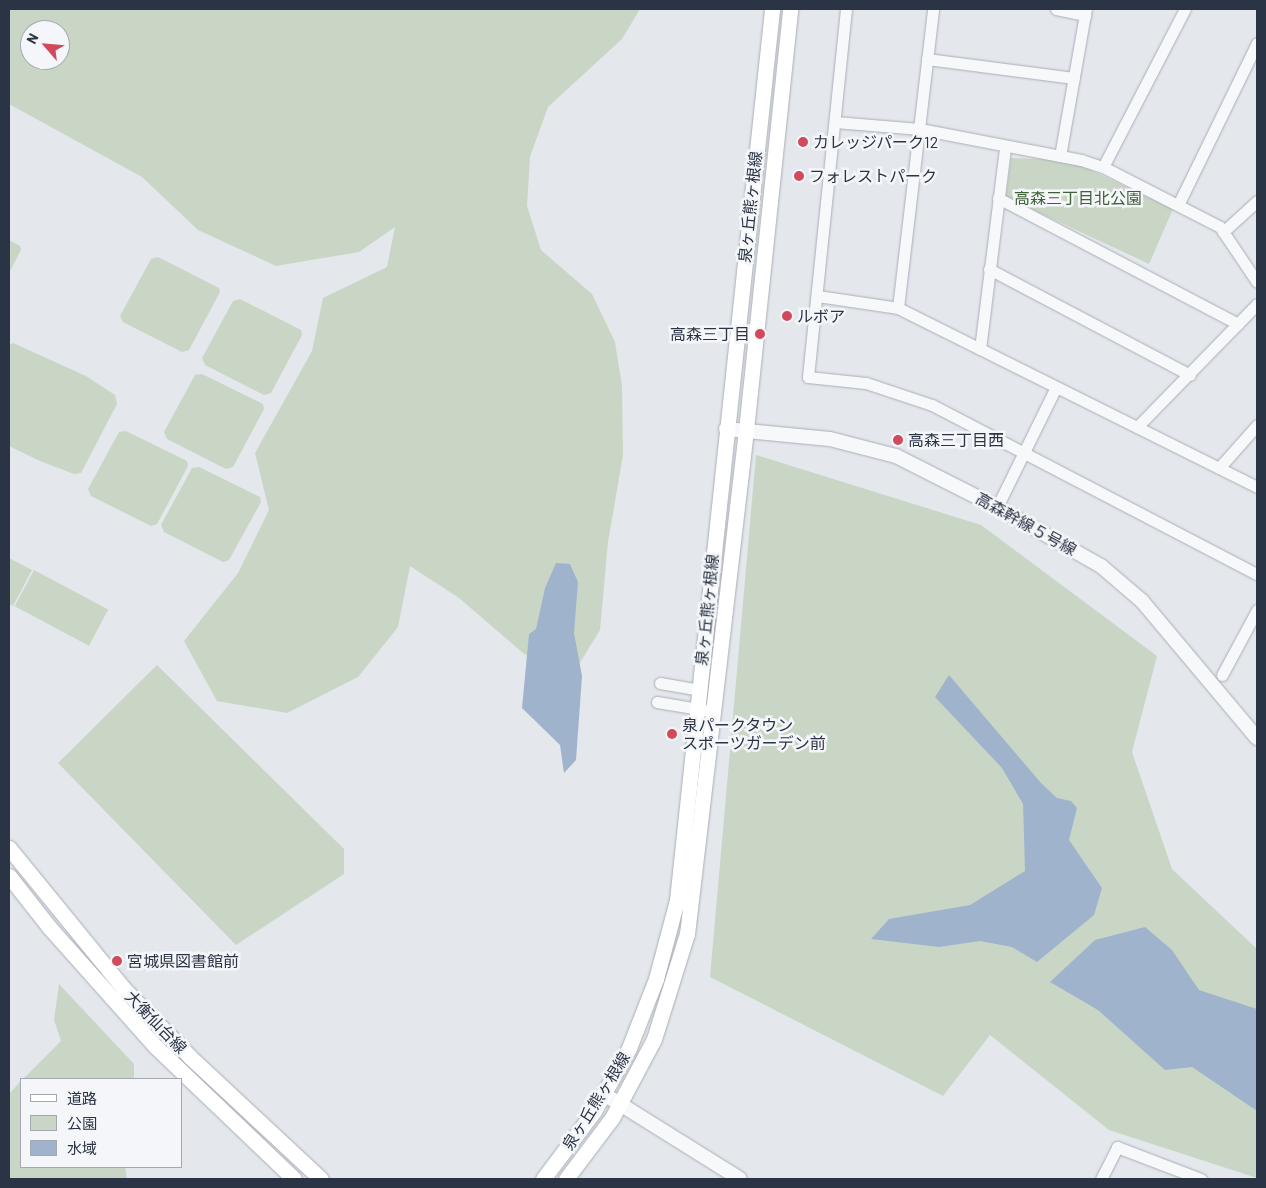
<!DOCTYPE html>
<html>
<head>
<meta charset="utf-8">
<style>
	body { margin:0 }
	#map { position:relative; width:1266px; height:1188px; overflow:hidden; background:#e4e7ec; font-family:Barlow,"Noto Sans JP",sans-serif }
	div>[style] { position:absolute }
	.green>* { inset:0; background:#c9d6c5; transform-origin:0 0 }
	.water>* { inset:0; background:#9fb4cc }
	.roads { filter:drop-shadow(0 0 1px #a9aeb7) drop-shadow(0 0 1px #a9aeb7) }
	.minor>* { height:11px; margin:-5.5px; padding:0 5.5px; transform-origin:5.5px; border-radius:5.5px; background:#f7f8fa }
	.tertiary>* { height:14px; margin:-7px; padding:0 7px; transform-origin:7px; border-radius:7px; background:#f7f8fa }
	.secondary>* { height:15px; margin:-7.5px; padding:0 7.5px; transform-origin:7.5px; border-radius:7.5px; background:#fff }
	.dots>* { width:14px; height:14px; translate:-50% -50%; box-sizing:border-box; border:2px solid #f4f6f9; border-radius:50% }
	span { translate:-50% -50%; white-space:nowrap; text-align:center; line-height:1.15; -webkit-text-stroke:5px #f4f6f9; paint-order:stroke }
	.poi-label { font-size:16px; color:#2b3445 }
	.left { translate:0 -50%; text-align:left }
	.right { translate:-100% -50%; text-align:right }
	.park-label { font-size:16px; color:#3f6138 }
	.street-label { font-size:16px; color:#2b3445 }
	.frame { position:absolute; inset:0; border:10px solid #2b3445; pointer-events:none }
	.legend { position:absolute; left:20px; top:1078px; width:162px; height:90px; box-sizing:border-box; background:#f4f6f9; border:1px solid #a4a8b1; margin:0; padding:6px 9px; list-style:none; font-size:15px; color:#2b3445 }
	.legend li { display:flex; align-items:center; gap:10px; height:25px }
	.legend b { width:25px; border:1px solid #a4a8b1 }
	.north { position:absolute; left:20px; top:20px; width:50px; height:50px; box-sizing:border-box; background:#f4f6f9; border:1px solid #a4a8b1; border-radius:50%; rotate:297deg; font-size:14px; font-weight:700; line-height:20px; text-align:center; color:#2b3445 }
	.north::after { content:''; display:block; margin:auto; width:18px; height:22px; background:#d1495b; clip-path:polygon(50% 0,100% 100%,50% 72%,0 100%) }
</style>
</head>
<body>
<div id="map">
	<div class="green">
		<i style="clip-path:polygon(evenodd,9px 9px,640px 9px,622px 39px,548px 107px,530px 157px,527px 206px,541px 250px,592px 294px,615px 342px,622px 386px,623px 455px,608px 542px,600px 630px,576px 669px,556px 673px,523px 653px,459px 598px,410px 566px,398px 627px,358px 677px,287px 713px,217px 701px,184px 641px,238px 573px,269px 510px,255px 453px,312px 351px,323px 298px,387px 267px,395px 227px,359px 252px,276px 266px,198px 230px,142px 177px,9px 104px,9px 9px,30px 30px,60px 30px,60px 60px,30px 60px,30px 30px)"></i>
		<i style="clip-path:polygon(1011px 158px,1046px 159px,1080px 165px,1173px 209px,1149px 264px,1006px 197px)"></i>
		<i style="clip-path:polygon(9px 240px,20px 246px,21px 250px,9px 273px)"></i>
		<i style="clip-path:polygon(158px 257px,219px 288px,220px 292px,189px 350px,182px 352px,123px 322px,120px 316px,151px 259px)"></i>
		<i style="clip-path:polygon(240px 299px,301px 330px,302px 335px,271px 393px,264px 395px,205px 365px,202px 358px,233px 301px)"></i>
		<i style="clip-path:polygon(13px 343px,86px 376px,115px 395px,117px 404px,81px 473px,74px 474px,40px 461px,9px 446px,9px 345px)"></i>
		<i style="clip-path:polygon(202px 374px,263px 404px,264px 409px,233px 467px,226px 469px,167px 439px,164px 432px,195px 375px)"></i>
		<i style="clip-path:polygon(126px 431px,187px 461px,188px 466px,157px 524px,151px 526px,91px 496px,88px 489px,119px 432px)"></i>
		<i style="clip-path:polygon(756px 455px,981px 525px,1157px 656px,1132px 752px,1172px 869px,1257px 949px,1257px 1178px,1109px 1130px,990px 1035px,943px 1096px,710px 977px)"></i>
		<i style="clip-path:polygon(199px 467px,260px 497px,261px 502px,229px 560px,223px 562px,164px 532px,161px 525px,192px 468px)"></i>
		<i style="clip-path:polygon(9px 558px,32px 570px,13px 606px,9px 604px)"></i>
		<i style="left:34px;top:570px;width:84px;height:41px;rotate:28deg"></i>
		<i style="clip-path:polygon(157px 665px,344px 849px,344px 874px,236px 945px,58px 763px)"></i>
		<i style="clip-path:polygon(59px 984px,134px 1064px,134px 1079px,23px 1079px,61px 1041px,54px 1020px)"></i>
		<i style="clip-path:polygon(21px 1081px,21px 1167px,125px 1167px,127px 1179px,9px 1179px,9px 1094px)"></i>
	</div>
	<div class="water">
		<i style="clip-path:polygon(556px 563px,570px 564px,578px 582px,574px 633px,582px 676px,576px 760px,564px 773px,560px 745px,522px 708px,529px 634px,536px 629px,545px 588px)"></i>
		<i style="clip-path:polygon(949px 675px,1041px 783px,1057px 798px,1071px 801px,1077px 808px,1069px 840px,1102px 888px,1094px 915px,1037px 962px,1012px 947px,980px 941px,939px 947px,871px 939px,889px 919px,970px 905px,1025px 871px,1023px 804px,1002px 768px,935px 697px)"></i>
		<i style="clip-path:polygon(1145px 927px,1172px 950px,1199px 990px,1257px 1009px,1257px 1111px,1192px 1067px,1165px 1070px,1098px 1010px,1050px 982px,1095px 940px)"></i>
	</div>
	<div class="roads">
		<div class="minor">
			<i style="left:846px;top:9px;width:370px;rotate:95.9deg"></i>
			<i style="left:808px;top:377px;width:58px;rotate:5.9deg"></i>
			<i style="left:866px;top:383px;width:70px;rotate:18.4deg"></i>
			<i style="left:932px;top:405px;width:366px;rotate:27.5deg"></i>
			<i style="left:1056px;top:9px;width:30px;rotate:12deg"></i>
			<i style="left:927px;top:59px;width:148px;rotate:7.4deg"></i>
			<i style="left:835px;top:122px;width:85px;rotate:4.7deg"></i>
			<i style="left:920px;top:129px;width:164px;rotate:10.9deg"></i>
			<i style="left:1081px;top:160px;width:23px;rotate:18deg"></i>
			<i style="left:1103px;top:167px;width:131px;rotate:27.1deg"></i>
			<i style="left:1220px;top:227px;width:66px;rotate:56.1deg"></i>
			<i style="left:1060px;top:156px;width:149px;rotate:-80deg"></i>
			<i style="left:1103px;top:167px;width:178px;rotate:-62.6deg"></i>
			<i style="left:998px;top:198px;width:271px;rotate:27.7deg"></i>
			<i style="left:1178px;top:205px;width:180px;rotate:-64deg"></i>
			<i style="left:1223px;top:232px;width:46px;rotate:-42.4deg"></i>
			<i style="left:989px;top:269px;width:227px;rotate:27.8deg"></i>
			<i style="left:818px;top:296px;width:81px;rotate:8.5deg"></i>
			<i style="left:898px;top:308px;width:401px;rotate:26.5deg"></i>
			<i style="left:898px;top:308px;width:301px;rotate:-83.3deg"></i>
			<i style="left:980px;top:349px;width:204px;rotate:-82.9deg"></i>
			<i style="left:1137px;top:427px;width:172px;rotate:-45.7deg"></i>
			<i style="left:1219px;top:468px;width:57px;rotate:-48.5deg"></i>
			<i style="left:997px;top:507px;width:131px;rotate:-63.8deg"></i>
			<i style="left:1222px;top:675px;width:74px;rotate:-61.7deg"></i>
			<i style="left:660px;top:683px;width:40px;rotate:10deg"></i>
			<i style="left:657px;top:702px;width:49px;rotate:9.5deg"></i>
			<i style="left:1101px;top:1179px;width:36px;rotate:-63deg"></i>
			<i style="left:1117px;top:1147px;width:90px;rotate:20.9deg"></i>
		</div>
		<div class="tertiary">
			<i style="left:726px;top:429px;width:104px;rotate:5.5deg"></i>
			<i style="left:830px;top:439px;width:68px;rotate:14.4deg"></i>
			<i style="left:896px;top:456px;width:113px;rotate:26.8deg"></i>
			<i style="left:997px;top:507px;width:120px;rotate:29.6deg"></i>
			<i style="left:1101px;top:566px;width:54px;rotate:40.5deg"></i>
			<i style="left:1142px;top:601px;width:179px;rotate:50deg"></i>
			<i style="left:604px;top:1094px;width:160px;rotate:32deg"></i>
		</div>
		<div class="secondary">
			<i style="left:9px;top:848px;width:181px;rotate:50.8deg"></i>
			<i style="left:123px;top:988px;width:96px;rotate:45.8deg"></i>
			<i style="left:190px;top:1057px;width:179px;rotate:43deg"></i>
			<i style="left:9px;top:876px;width:65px;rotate:51.9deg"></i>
			<i style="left:49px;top:927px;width:161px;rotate:48.3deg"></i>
			<i style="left:156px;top:1047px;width:191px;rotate:43.7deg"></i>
			<i style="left:543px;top:1179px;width:85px;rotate:-53.1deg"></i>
			<i style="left:594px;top:1111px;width:72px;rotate:-60.9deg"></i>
			<i style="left:629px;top:1048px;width:74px;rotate:-68.6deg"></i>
			<i style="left:656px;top:979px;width:82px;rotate:-75.1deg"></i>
			<i style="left:677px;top:900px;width:896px;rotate:-83.91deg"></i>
			<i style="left:566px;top:1179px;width:76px;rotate:-53deg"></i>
			<i style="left:612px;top:1118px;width:89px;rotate:-62deg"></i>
			<i style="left:654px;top:1039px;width:110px;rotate:-72.6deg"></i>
			<i style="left:687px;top:934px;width:507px;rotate:-83.32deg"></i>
			<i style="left:746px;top:430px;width:423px;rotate:-84deg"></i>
		</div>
	</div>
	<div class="dots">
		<i style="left:803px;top:142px;background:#d1495b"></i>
		<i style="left:799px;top:176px;background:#d1495b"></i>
		<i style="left:787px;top:316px;background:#d1495b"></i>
		<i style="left:760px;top:334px;background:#d1495b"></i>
		<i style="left:898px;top:440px;background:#d1495b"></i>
		<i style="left:672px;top:734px;background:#d1495b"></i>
		<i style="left:117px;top:961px;background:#d1495b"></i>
	</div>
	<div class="poi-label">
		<span class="left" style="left:813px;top:142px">カレッジパーク12</span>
		<span class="left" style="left:809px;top:176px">フォレストパーク</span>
		<span class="left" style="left:797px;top:316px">ルボア</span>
		<span class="right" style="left:750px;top:334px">高森三丁目</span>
		<span class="left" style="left:908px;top:440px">高森三丁目西</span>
		<span class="left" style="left:682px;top:734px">泉パークタウン<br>スポーツガーデン前</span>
		<span class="left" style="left:127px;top:961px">宮城県図書館前</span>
	</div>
	<div class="park-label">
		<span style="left:1078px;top:198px">高森三丁目北公園</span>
	</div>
	<div class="street-label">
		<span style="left:750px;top:207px;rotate:-84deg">泉ヶ丘熊ヶ根線</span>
		<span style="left:1026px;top:524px;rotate:29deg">高森幹線５号線</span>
		<span style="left:707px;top:610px;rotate:-84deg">泉ヶ丘熊ヶ根線</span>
		<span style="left:156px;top:1022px;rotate:46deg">大衡仙台線</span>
		<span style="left:596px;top:1101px;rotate:-58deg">泉ヶ丘熊ヶ根線</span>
	</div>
	<div class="frame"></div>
	<ul class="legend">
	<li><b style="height:6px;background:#fff"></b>道路</li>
	<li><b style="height:14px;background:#c9d6c5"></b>公園</li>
	<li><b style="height:14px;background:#9fb4cc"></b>水域</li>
	</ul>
	<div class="north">N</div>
</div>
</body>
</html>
